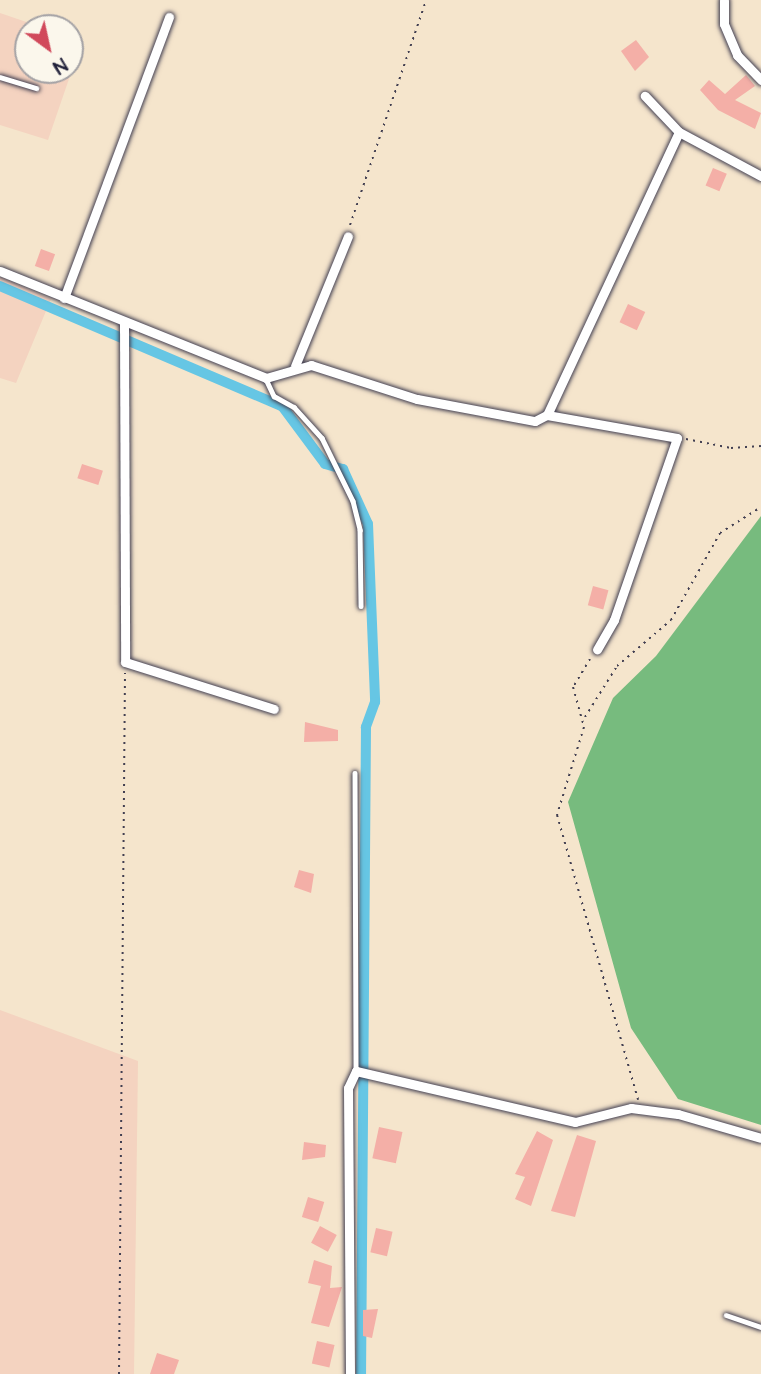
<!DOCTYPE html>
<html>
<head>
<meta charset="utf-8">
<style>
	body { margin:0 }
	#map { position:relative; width:761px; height:1374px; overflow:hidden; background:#f5e5cc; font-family:"Architects Daughter",sans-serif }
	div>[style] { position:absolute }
	.built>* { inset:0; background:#f4d3c0 }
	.forest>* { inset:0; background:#77bb7e }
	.canal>* { height:10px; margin:-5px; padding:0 5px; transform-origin:5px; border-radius:5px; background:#66c6e4 }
	.building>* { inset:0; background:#f4afa7; transform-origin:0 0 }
	.path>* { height:2px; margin-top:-1px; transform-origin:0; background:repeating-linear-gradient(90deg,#423f51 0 2px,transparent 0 7px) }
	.roads { filter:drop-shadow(0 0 2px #423f51) drop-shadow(0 0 2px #423f51) }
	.lane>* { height:4.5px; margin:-2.25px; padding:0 2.25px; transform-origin:2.25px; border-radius:2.25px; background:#fff }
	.street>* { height:9px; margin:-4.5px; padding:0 4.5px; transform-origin:4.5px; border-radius:4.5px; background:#fff }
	span { translate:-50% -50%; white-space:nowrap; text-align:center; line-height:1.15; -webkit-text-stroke:7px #fbf7ec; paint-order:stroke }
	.north { position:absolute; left:14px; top:14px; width:70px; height:70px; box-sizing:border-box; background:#fbf7ec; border:2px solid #a4a2a5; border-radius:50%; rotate:147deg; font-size:19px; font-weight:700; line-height:28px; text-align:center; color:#22223b }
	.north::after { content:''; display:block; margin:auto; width:24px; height:32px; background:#d1495b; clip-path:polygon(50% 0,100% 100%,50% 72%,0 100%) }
</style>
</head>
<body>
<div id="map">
	<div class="built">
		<i style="clip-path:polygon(0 13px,44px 28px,28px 28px,28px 70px,70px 70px,70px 37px,82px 41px,48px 140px,0 125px)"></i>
		<i style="clip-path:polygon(0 277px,51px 299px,16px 383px,0 378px)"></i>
		<i style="clip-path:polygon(0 1010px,138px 1061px,134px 1374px,0 1374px)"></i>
	</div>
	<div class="forest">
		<i style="clip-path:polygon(761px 516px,761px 1125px,678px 1099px,631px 1028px,568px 802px,613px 698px,656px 656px)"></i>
	</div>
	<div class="canal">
		<i style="left:0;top:286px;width:306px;rotate:23.1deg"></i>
		<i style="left:282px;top:406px;width:72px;rotate:53.4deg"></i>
		<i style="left:325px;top:464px;width:19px;rotate:16deg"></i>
		<i style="left:343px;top:469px;width:60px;rotate:65.6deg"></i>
		<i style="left:368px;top:524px;width:178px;rotate:87.7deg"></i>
		<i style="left:375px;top:702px;width:27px;rotate:110deg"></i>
		<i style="left:366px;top:727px;width:647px;rotate:90.44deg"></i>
	</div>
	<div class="building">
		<i style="clip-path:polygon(636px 40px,649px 57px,635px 71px,621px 51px)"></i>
		<i style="clip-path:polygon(746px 75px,755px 86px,735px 100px,761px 113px,755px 129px,718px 110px,700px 90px,709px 80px,725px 94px)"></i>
		<i style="left:713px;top:168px;width:15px;height:19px;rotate:23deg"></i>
		<i style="left:41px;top:249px;width:15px;height:18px;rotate:20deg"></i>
		<i style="left:628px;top:304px;width:19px;height:20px;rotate:25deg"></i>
		<i style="left:82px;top:464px;width:22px;height:15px;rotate:18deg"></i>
		<i style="left:593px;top:586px;width:16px;height:20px;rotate:15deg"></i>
		<i style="clip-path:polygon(305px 722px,338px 730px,338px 741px,304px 742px)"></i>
		<i style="clip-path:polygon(299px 870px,314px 874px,311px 893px,294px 887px)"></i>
		<i style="left:379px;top:1127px;width:24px;height:32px;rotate:12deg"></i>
		<i style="clip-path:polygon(537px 1131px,553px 1140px,531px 1206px,515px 1199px,525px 1177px,515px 1174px)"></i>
		<i style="clip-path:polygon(577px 1135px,596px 1141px,575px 1217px,551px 1211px)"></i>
		<i style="clip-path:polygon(304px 1142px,326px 1145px,325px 1157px,302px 1160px)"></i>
		<i style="left:308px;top:1197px;width:17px;height:21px;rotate:17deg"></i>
		<i style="left:320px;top:1226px;width:19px;height:19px;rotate:28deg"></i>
		<i style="left:376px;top:1228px;width:17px;height:25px;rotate:13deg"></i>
		<i style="clip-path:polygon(314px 1260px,332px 1266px,330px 1288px,342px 1287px,329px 1327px,311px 1323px,321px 1286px,308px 1283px)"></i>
		<i style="clip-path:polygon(378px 1309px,372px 1338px,363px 1336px,363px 1310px)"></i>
		<i style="left:317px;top:1341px;width:18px;height:23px;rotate:13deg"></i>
		<i style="clip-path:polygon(157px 1353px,179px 1360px,174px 1374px,150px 1374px)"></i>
	</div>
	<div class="path">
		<i style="left:350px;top:225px;width:237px;rotate:-71.3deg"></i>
		<i style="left:686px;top:439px;width:46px;rotate:11.3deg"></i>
		<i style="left:731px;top:448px;width:30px;rotate:-4deg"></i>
		<i style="left:590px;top:659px;width:33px;rotate:121deg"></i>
		<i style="left:573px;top:687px;width:41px;rotate:74.6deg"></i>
		<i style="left:584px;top:727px;width:92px;rotate:107.1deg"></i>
		<i style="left:557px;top:815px;width:296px;rotate:74.1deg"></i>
		<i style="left:585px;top:717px;width:60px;rotate:-57.9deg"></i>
		<i style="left:617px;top:666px;width:71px;rotate:-40.4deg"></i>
		<i style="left:671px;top:620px;width:100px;rotate:-60.6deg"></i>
		<i style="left:720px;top:533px;width:49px;rotate:-32.4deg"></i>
		<i style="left:119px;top:1374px;width:701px;rotate:-89.51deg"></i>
	</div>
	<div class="roads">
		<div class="lane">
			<i style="left:0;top:77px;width:38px;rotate:17deg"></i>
			<i style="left:266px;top:379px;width:19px;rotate:65deg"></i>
			<i style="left:274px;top:396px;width:23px;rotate:29deg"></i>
			<i style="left:294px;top:407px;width:42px;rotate:47.9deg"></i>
			<i style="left:322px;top:438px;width:70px;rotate:63.8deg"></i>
			<i style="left:353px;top:501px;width:30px;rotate:76deg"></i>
			<i style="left:360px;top:530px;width:76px;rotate:89.2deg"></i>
			<i style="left:355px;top:773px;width:297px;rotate:89.8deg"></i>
			<i style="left:726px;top:1315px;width:37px;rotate:19deg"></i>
		</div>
		<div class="street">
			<i style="left:724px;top:0;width:24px;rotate:90deg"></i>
			<i style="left:724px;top:24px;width:34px;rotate:67deg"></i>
			<i style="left:737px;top:55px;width:35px;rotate:46deg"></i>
			<i style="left:679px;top:132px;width:93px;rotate:28.2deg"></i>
			<i style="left:0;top:271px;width:287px;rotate:21.9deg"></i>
			<i style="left:266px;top:378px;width:47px;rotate:-16.1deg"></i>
			<i style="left:311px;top:365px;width:111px;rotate:17.8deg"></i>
			<i style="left:417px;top:399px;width:120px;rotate:10.6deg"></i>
			<i style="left:535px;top:421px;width:13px;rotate:-27deg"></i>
			<i style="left:547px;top:415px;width:312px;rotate:-65deg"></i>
			<i style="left:679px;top:132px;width:50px;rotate:-133.4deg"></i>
			<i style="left:64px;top:298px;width:300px;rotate:-69.5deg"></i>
			<i style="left:124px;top:323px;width:339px;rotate:89.8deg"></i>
			<i style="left:125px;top:662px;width:156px;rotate:17.5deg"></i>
			<i style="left:295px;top:366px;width:140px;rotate:-67.8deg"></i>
			<i style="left:547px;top:415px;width:132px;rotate:10deg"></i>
			<i style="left:677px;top:438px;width:193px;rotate:109.1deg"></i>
			<i style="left:614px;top:620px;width:34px;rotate:120deg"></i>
			<i style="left:350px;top:1374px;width:286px;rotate:-90.4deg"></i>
			<i style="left:348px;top:1088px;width:19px;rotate:-65deg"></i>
			<i style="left:356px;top:1071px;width:225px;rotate:13.1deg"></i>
			<i style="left:575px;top:1122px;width:58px;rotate:-14deg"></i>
			<i style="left:631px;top:1108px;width:47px;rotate:7.3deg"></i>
			<i style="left:678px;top:1114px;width:86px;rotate:16.1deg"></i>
		</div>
	</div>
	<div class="north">N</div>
</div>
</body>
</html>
